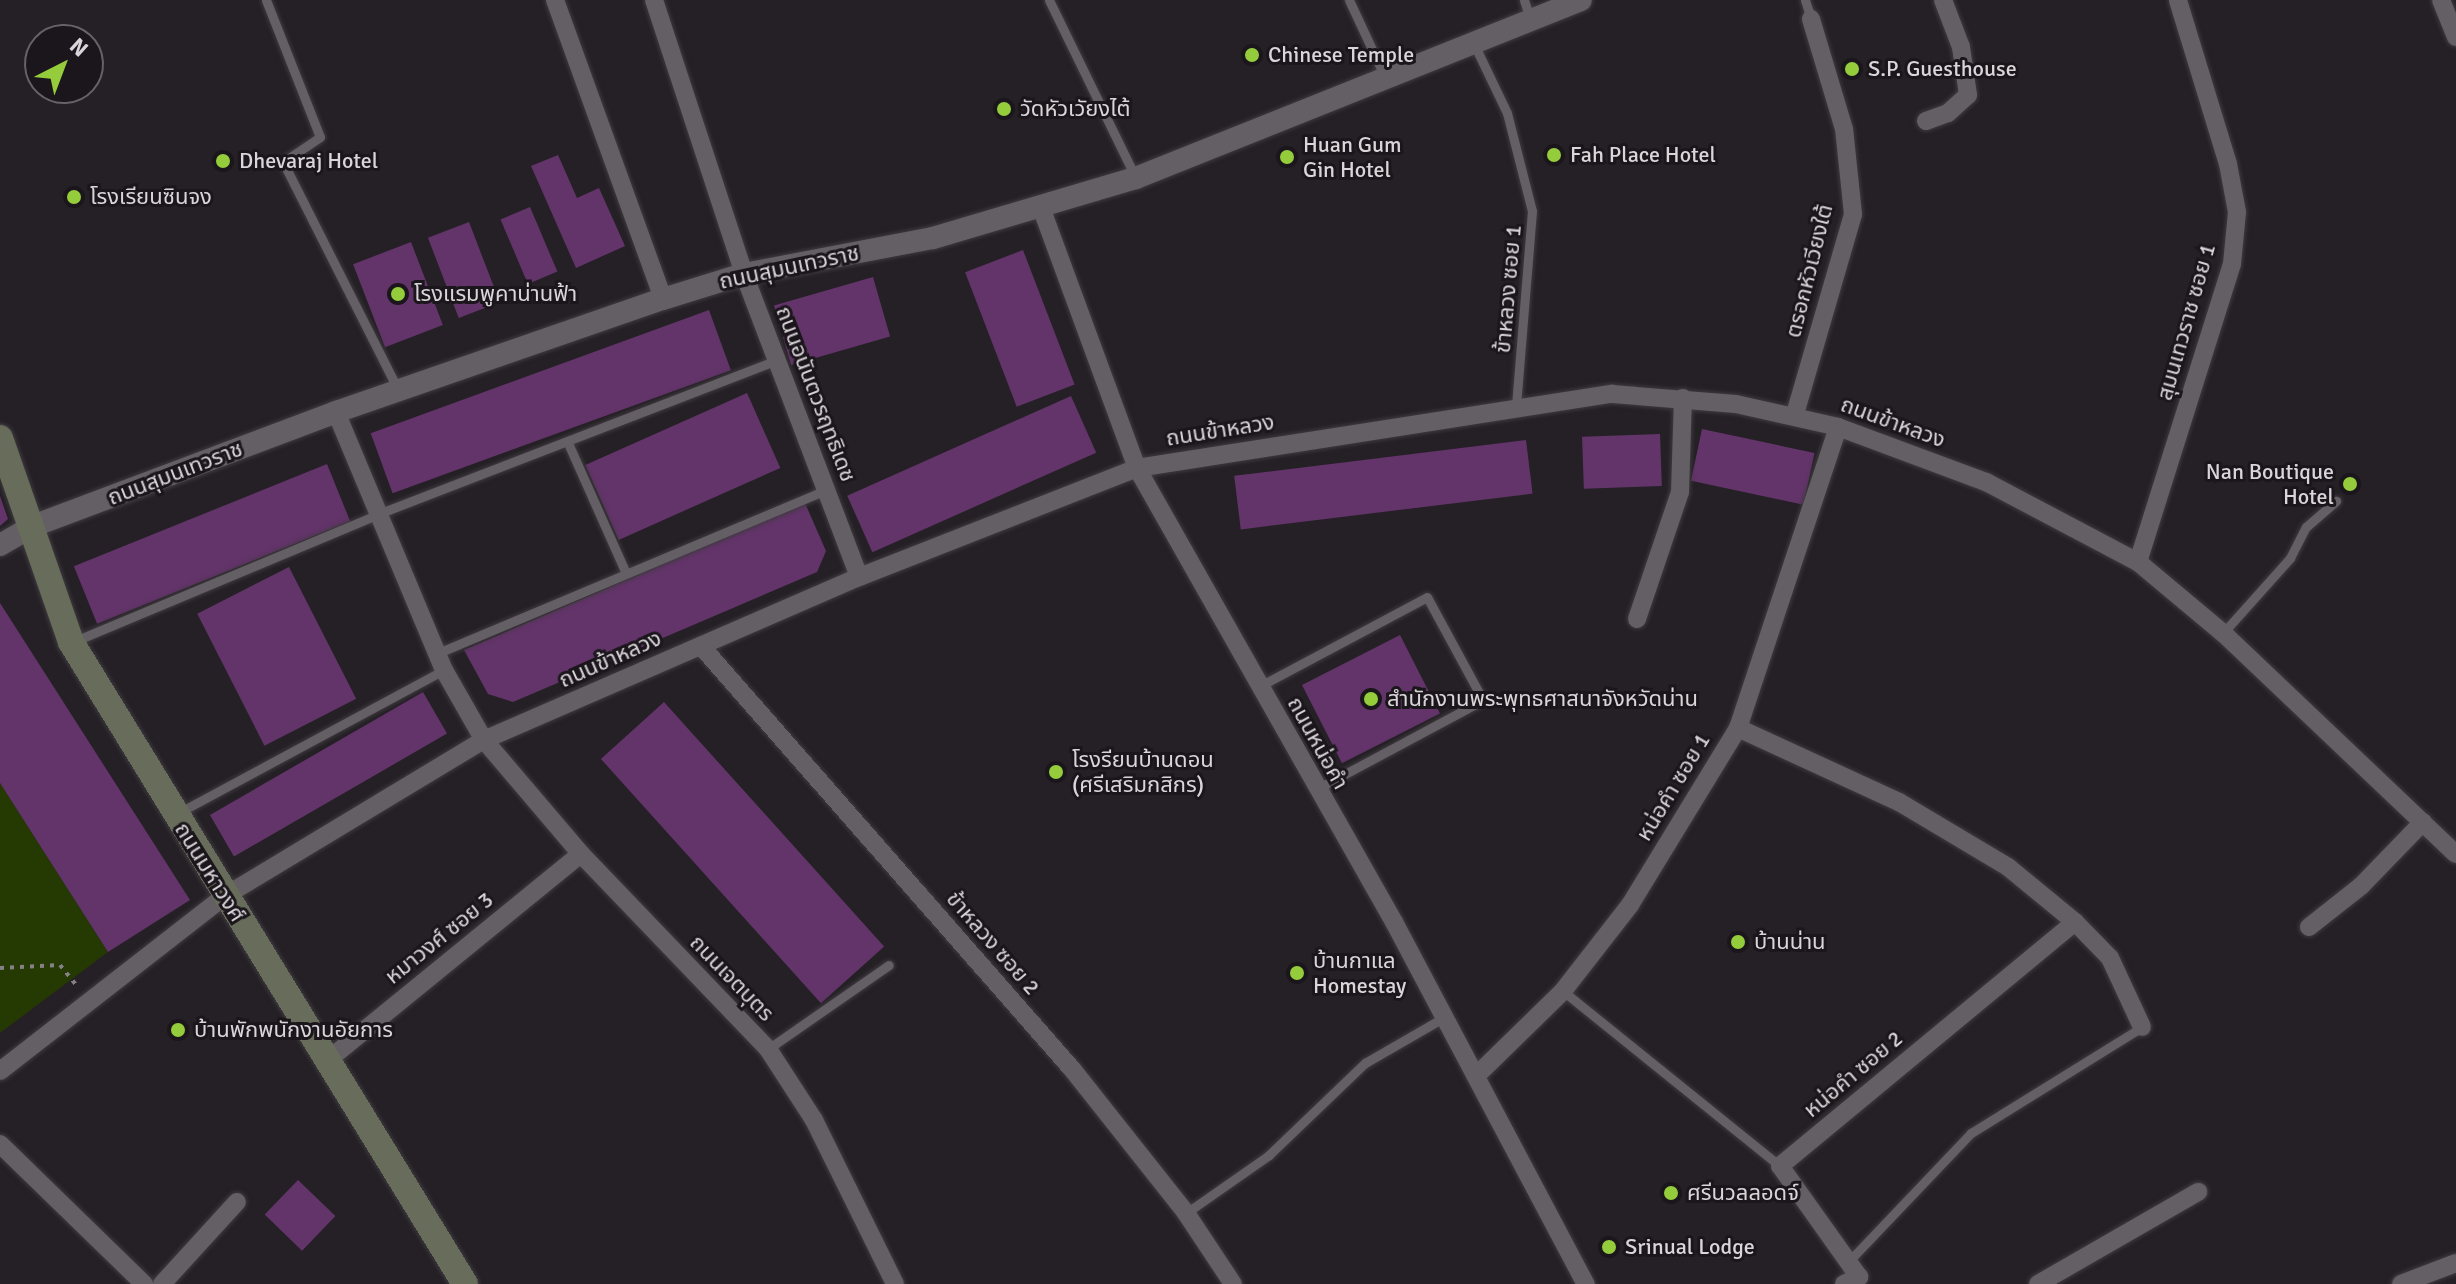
<!DOCTYPE html>
<html>
<head>
<meta charset="utf-8">
<style>
	body { margin:0 }
	#map { position:relative; width:2456px; height:1284px; overflow:hidden; background:#242025; font-family:Signika,"Noto Sans Thai",sans-serif }
	div>[style] { position:absolute }
	.green>* { inset:0; background:#253902 }
	.building>* { inset:0; background:#63346a; transform-origin:0 0 }
	.path>* { height:4px; margin-top:-2px; transform-origin:0; background:repeating-linear-gradient(90deg,#858186 0 4px,transparent 0 10px) }
	.roads { filter:drop-shadow(0 0 2px #3f3a3f) drop-shadow(0 0 2px #3f3a3f) }
	.service>* { height:9px; margin:-4.5px; padding:0 4.5px; transform-origin:4.5px; border-radius:4.5px; background:#645f65 }
	.minor>* { height:18px; margin:-9px; padding:0 9px; transform-origin:9px; border-radius:9px; background:#645f65 }
	.tertiary>* { height:22px; margin:-11px; padding:0 11px; transform-origin:11px; border-radius:11px; background:#645f65 }
	.secondary>* { height:26px; margin:-13px; padding:0 13px; transform-origin:13px; border-radius:13px; background:#676d5a }
	.dots>* { width:22px; height:22px; translate:-50% -50%; box-sizing:border-box; border:4px solid #1b161b; border-radius:50% }
	span { translate:-50% -50%; white-space:nowrap; text-align:center; line-height:1.15; -webkit-text-stroke:6px #1b161b; paint-order:stroke }
	.poi-label { font-size:22px; color:#d9d5d9 }
	.left { translate:0 -50%; text-align:left }
	.right { translate:-100% -50%; text-align:right }
	.street-label { font-size:22px; color:#d9d5d9 }
	.north { position:absolute; left:24px; top:24px; width:80px; height:80px; box-sizing:border-box; background:#1b161b; border:2px solid #676267; border-radius:50%; rotate:42deg; font-size:22px; font-weight:700; line-height:32px; text-align:center; color:#d9d5d9 }
	.north::after { content:''; display:block; margin:auto; width:28px; height:36px; background:#94cc3c; clip-path:polygon(50% 0,100% 100%,50% 72%,0 100%) }
</style>
</head>
<body>
<div id="map">
	<div class="green">
		<i style="clip-path:polygon(0 783px,108px 952px,0 1033px)"></i>
	</div>
	<div class="building">
		<i style="clip-path:polygon(558px 155px,577px 198px,599px 188px,625px 246px,576px 268px,531px 166px)"></i>
		<i style="left:530px;top:207px;width:70px;height:32px;rotate:67deg"></i>
		<i style="left:469px;top:222px;width:86px;height:44px;rotate:69deg"></i>
		<i style="left:411px;top:242px;width:89px;height:62px;rotate:69deg"></i>
		<i style="left:1023px;top:250px;width:144px;height:62px;rotate:69deg"></i>
		<i style="left:873px;top:277px;width:62px;height:103px;rotate:74deg"></i>
		<i style="left:709px;top:310px;width:64px;height:360px;rotate:70deg"></i>
		<i style="left:747px;top:393px;width:82px;height:177px;rotate:66deg"></i>
		<i style="left:1071px;top:396px;width:62px;height:245px;rotate:66deg"></i>
		<i style="left:1702px;top:429px;width:115px;height:53px;rotate:12deg"></i>
		<i style="left:1660px;top:434px;width:52px;height:78px;rotate:88deg"></i>
		<i style="left:1526px;top:440px;width:54px;height:294px;rotate:83deg"></i>
		<i style="left:327px;top:464px;width:62px;height:273px;rotate:68deg"></i>
		<i style="clip-path:polygon(0 496px,8px 519px,0 526px)"></i>
		<i style="clip-path:polygon(805px 503px,826px 551px,817px 572px,513px 702px,488px 694px,464px 650px)"></i>
		<i style="left:289px;top:567px;width:148px;height:103px;rotate:63deg"></i>
		<i style="clip-path:polygon(0 603px,190px 900px,108px 952px,0 783px)"></i>
		<i style="left:1400px;top:635px;width:88px;height:110px;rotate:63deg"></i>
		<i style="left:423px;top:692px;width:48px;height:246px;rotate:60deg"></i>
		<i style="left:664px;top:702px;width:329px;height:85px;rotate:48deg"></i>
		<i style="left:298px;top:1180px;width:52px;height:48px;rotate:44deg"></i>
	</div>
	<div class="path">
		<i style="left:0;top:968px;width:60px;rotate:-2.9deg"></i>
		<i style="left:60px;top:965px;width:28px;rotate:51deg"></i>
	</div>
	<div class="roads">
		<div class="service">
			<i style="left:266px;top:0;width:147px;rotate:68.5deg"></i>
			<i style="left:320px;top:137px;width:45px;rotate:146deg"></i>
			<i style="left:283px;top:162px;width:255px;rotate:63.2deg"></i>
			<i style="left:1049px;top:0;width:198px;rotate:64deg"></i>
			<i style="left:1349px;top:0;width:83px;rotate:65deg"></i>
			<i style="left:1524px;top:0;width:19px;rotate:72deg"></i>
			<i style="left:1805px;top:0;width:20px;rotate:72deg"></i>
			<i style="left:1473px;top:42px;width:79px;rotate:64.4deg"></i>
			<i style="left:1507px;top:113px;width:101px;rotate:75.7deg"></i>
			<i style="left:1532px;top:211px;width:197px;rotate:94.7deg"></i>
			<i style="left:568px;top:443px;width:142px;rotate:66deg"></i>
			<i style="left:2223px;top:633px;width:101px;rotate:-48.2deg"></i>
			<i style="left:2290px;top:558px;width:35px;rotate:-63deg"></i>
			<i style="left:2306px;top:527px;width:40px;rotate:-41deg"></i>
			<i style="left:75px;top:641px;width:329px;rotate:-22.7deg"></i>
			<i style="left:378px;top:514px;width:429px;rotate:-21.1deg"></i>
			<i style="left:438px;top:653px;width:421px;rotate:-22.8deg"></i>
			<i style="left:1258px;top:687px;width:191px;rotate:-28deg"></i>
			<i style="left:1427px;top:597px;width:117px;rotate:61.5deg"></i>
			<i style="left:1483px;top:700px;width:188px;rotate:151.8deg"></i>
			<i style="left:180px;top:812px;width:300px;rotate:-28.3deg"></i>
			<i style="left:1563px;top:991px;width:279px;rotate:38.9deg"></i>
			<i style="left:768px;top:1049px;width:147px;rotate:-34.8deg"></i>
			<i style="left:1186px;top:1213px;width:101px;rotate:-34.9deg"></i>
			<i style="left:1269px;top:1155px;width:133px;rotate:-43.8deg"></i>
			<i style="left:1365px;top:1063px;width:90px;rotate:-30deg"></i>
			<i style="left:1850px;top:1260px;width:175px;rotate:-46.4deg"></i>
			<i style="left:1971px;top:1133px;width:201px;rotate:-31.8deg"></i>
		</div>
		<div class="minor">
			<i style="left:555px;top:0;width:318px;rotate:70.1deg"></i>
			<i style="left:654px;top:0;width:288px;rotate:71.8deg"></i>
			<i style="left:744px;top:274px;width:324px;rotate:69.2deg"></i>
			<i style="left:2441px;top:0;width:40px;rotate:68deg"></i>
			<i style="left:1926px;top:121px;width:23px;rotate:-20deg"></i>
			<i style="left:1948px;top:113px;width:27px;rotate:-42deg"></i>
			<i style="left:1968px;top:95px;width:49px;rotate:-98.3deg"></i>
			<i style="left:1961px;top:47px;width:50px;rotate:-111deg"></i>
			<i style="left:1042px;top:210px;width:275px;rotate:69.8deg"></i>
			<i style="left:1137px;top:468px;width:522px;rotate:60.49deg"></i>
			<i style="left:1394px;top:922px;width:410px;rotate:62.1deg"></i>
			<i style="left:336px;top:412px;width:280px;rotate:67.3deg"></i>
			<i style="left:444px;top:670px;width:81px;rotate:60.3deg"></i>
			<i style="left:484px;top:740px;width:150px;rotate:49.6deg"></i>
			<i style="left:581px;top:854px;width:270px;rotate:46.2deg"></i>
			<i style="left:768px;top:1049px;width:85px;rotate:57.1deg"></i>
			<i style="left:814px;top:1120px;width:183px;rotate:63.7deg"></i>
			<i style="left:1795px;top:414px;width:208px;rotate:-73.8deg"></i>
			<i style="left:1853px;top:214px;width:85px;rotate:-96deg"></i>
			<i style="left:1844px;top:129px;width:115px;rotate:-106.7deg"></i>
			<i style="left:2138px;top:562px;width:312px;rotate:-72.5deg"></i>
			<i style="left:2232px;top:264px;width:52px;rotate:-84.5deg"></i>
			<i style="left:2237px;top:212px;width:49px;rotate:-100.6deg"></i>
			<i style="left:2228px;top:164px;width:171px;rotate:-107deg"></i>
			<i style="left:1637px;top:619px;width:134px;rotate:-71.3deg"></i>
			<i style="left:1680px;top:492px;width:94px;rotate:-88.2deg"></i>
			<i style="left:701px;top:646px;width:563px;rotate:48.75deg"></i>
			<i style="left:1072px;top:1069px;width:184px;rotate:51.6deg"></i>
			<i style="left:1186px;top:1213px;width:85px;rotate:56.5deg"></i>
			<i style="left:1738px;top:728px;width:177px;rotate:24.7deg"></i>
			<i style="left:1899px;top:802px;width:127px;rotate:30.8deg"></i>
			<i style="left:2008px;top:867px;width:87px;rotate:39.4deg"></i>
			<i style="left:2075px;top:922px;width:50px;rotate:45.8deg"></i>
			<i style="left:2110px;top:958px;width:76px;rotate:65.1deg"></i>
			<i style="left:2309px;top:927px;width:66px;rotate:-38.3deg"></i>
			<i style="left:2361px;top:886px;width:89px;rotate:-45.9deg"></i>
			<i style="left:328px;top:1060px;width:326px;rotate:-39.2deg"></i>
			<i style="left:0;top:1071px;width:285px;rotate:-37.9deg"></i>
			<i style="left:225px;top:896px;width:302px;rotate:-31.1deg"></i>
			<i style="left:484px;top:740px;width:409px;rotate:-23.5deg"></i>
			<i style="left:859px;top:577px;width:299px;rotate:-21.4deg"></i>
			<i style="left:1137px;top:468px;width:481px;rotate:-8.9deg"></i>
			<i style="left:1612px;top:394px;width:124px;rotate:4.6deg"></i>
			<i style="left:1736px;top:404px;width:105px;rotate:12.7deg"></i>
			<i style="left:1838px;top:427px;width:158px;rotate:20.4deg"></i>
			<i style="left:1986px;top:482px;width:172px;rotate:27.8deg"></i>
			<i style="left:2138px;top:562px;width:111px;rotate:39.9deg"></i>
			<i style="left:2223px;top:633px;width:321px;rotate:43.5deg"></i>
			<i style="left:1476px;top:1076px;width:122px;rotate:-44.3deg"></i>
			<i style="left:1563px;top:991px;width:109px;rotate:-52.1deg"></i>
			<i style="left:1630px;top:905px;width:207px;rotate:-58.6deg"></i>
			<i style="left:1738px;top:728px;width:317px;rotate:-71.6deg"></i>
			<i style="left:0;top:1144px;width:201px;rotate:44.2deg"></i>
			<i style="left:162px;top:1284px;width:111px;rotate:-47.6deg"></i>
			<i style="left:1844px;top:1284px;width:17px;rotate:-25deg"></i>
			<i style="left:1859px;top:1277px;width:136px;rotate:-125.4deg"></i>
			<i style="left:1780px;top:1166px;width:383px;rotate:-39.6deg"></i>
			<i style="left:2038px;top:1284px;width:185px;rotate:-29.9deg"></i>
			<i style="left:2401px;top:1284px;width:59px;rotate:-20.9deg"></i>
		</div>
		<div class="tertiary">
			<i style="left:0;top:545px;width:38px;rotate:-30deg"></i>
			<i style="left:33px;top:526px;width:324px;rotate:-20.6deg"></i>
			<i style="left:336px;top:412px;width:346px;rotate:-19.1deg"></i>
			<i style="left:663px;top:299px;width:85px;rotate:-17.2deg"></i>
			<i style="left:744px;top:274px;width:192px;rotate:-10.8deg"></i>
			<i style="left:933px;top:238px;width:212px;rotate:-16.5deg"></i>
			<i style="left:1136px;top:178px;width:479px;rotate:-21.8deg"></i>
		</div>
		<div class="secondary">
			<i style="left:0;top:438px;width:216px;rotate:70.8deg"></i>
			<i style="left:71px;top:642px;width:753px;rotate:58.46deg"></i>
		</div>
	</div>
	<div class="dots">
		<i style="left:1252px;top:55px;background:#94cc3c"></i>
		<i style="left:1852px;top:69px;background:#94cc3c"></i>
		<i style="left:1004px;top:109px;background:#94cc3c"></i>
		<i style="left:1554px;top:155px;background:#94cc3c"></i>
		<i style="left:1287px;top:157px;background:#94cc3c"></i>
		<i style="left:223px;top:161px;background:#94cc3c"></i>
		<i style="left:74px;top:197px;background:#94cc3c"></i>
		<i style="left:398px;top:294px;background:#94cc3c"></i>
		<i style="left:2350px;top:484px;background:#94cc3c"></i>
		<i style="left:1371px;top:699px;background:#94cc3c"></i>
		<i style="left:1056px;top:772px;background:#94cc3c"></i>
		<i style="left:1738px;top:942px;background:#94cc3c"></i>
		<i style="left:1297px;top:973px;background:#94cc3c"></i>
		<i style="left:178px;top:1030px;background:#94cc3c"></i>
		<i style="left:1671px;top:1193px;background:#94cc3c"></i>
		<i style="left:1609px;top:1247px;background:#94cc3c"></i>
	</div>
	<div class="poi-label">
		<span class="left" style="left:1268px;top:55px">Chinese Temple</span>
		<span class="left" style="left:1868px;top:69px">S.P. Guesthouse</span>
		<span class="left" style="left:1020px;top:109px">วัดหัวเวัยงไต้</span>
		<span class="left" style="left:1303px;top:157px">Huan Gum<br>Gin Hotel</span>
		<span class="left" style="left:1570px;top:155px">Fah Place Hotel</span>
		<span class="left" style="left:239px;top:161px">Dhevaraj Hotel</span>
		<span class="left" style="left:90px;top:197px">โรงเรียนซินจง</span>
		<span class="left" style="left:414px;top:294px">โรงแรมพูคาน่านฟ้า</span>
		<span class="right" style="left:2334px;top:484px">Nan Boutique<br>Hotel</span>
		<span class="left" style="left:1387px;top:699px">สำนักงานพระพุทธศาสนาจังหวัดน่าน</span>
		<span class="left" style="left:1072px;top:772px">โรงรียนบ้านดอน<br>(ศรีเสริมกสิกร)</span>
		<span class="left" style="left:1754px;top:942px">บ้านน่าน</span>
		<span class="left" style="left:1313px;top:973px">บ้านกาแล<br>Homestay</span>
		<span class="left" style="left:194px;top:1030px">บ้านพักพนักงานอัยการ</span>
		<span class="left" style="left:1687px;top:1193px">ศรีนวลลอดจ์</span>
		<span class="left" style="left:1625px;top:1247px">Srinual Lodge</span>
	</div>
	<div class="street-label">
		<span style="left:789px;top:267px;rotate:-12deg">ถนนสุมนเทวราช</span>
		<span style="left:1809px;top:271px;rotate:-76deg">ตรอกหัวเวียงใต้</span>
		<span style="left:1508px;top:289px;rotate:-85deg">ข้าหลวง ซอย 1</span>
		<span style="left:2186px;top:322px;rotate:-74deg">สุมนเทวราช ซอย 1</span>
		<span style="left:816px;top:394px;rotate:69deg">ถนนอนันตวรฤทธิเดช</span>
		<span style="left:1893px;top:422px;rotate:20deg">ถนนข้าหลวง</span>
		<span style="left:1220px;top:430px;rotate:-9deg">ถนนข้าหลวง</span>
		<span style="left:175px;top:473px;rotate:-21deg">ถนนสุมนเทวราช</span>
		<span style="left:610px;top:659px;rotate:-24deg">ถนนข้าหลวง</span>
		<span style="left:1318px;top:743px;rotate:61deg">ถนนหน่อคำ</span>
		<span style="left:1673px;top:787px;rotate:-59deg">หน่อคำ ซอย 1</span>
		<span style="left:210px;top:872px;rotate:58deg">ถนนมหาวงศ์</span>
		<span style="left:439px;top:938px;rotate:-39deg">หมาวงศ์ ซอย 3</span>
		<span style="left:993px;top:943px;rotate:49deg">ข้าหลวง ซอย 2</span>
		<span style="left:732px;top:978px;rotate:46deg">ถนนเจตบุตร</span>
		<span style="left:1853px;top:1074px;rotate:-40deg">หน่อคำ ซอย 2</span>
	</div>
	<div class="north">N</div>
</div>
</body>
</html>
